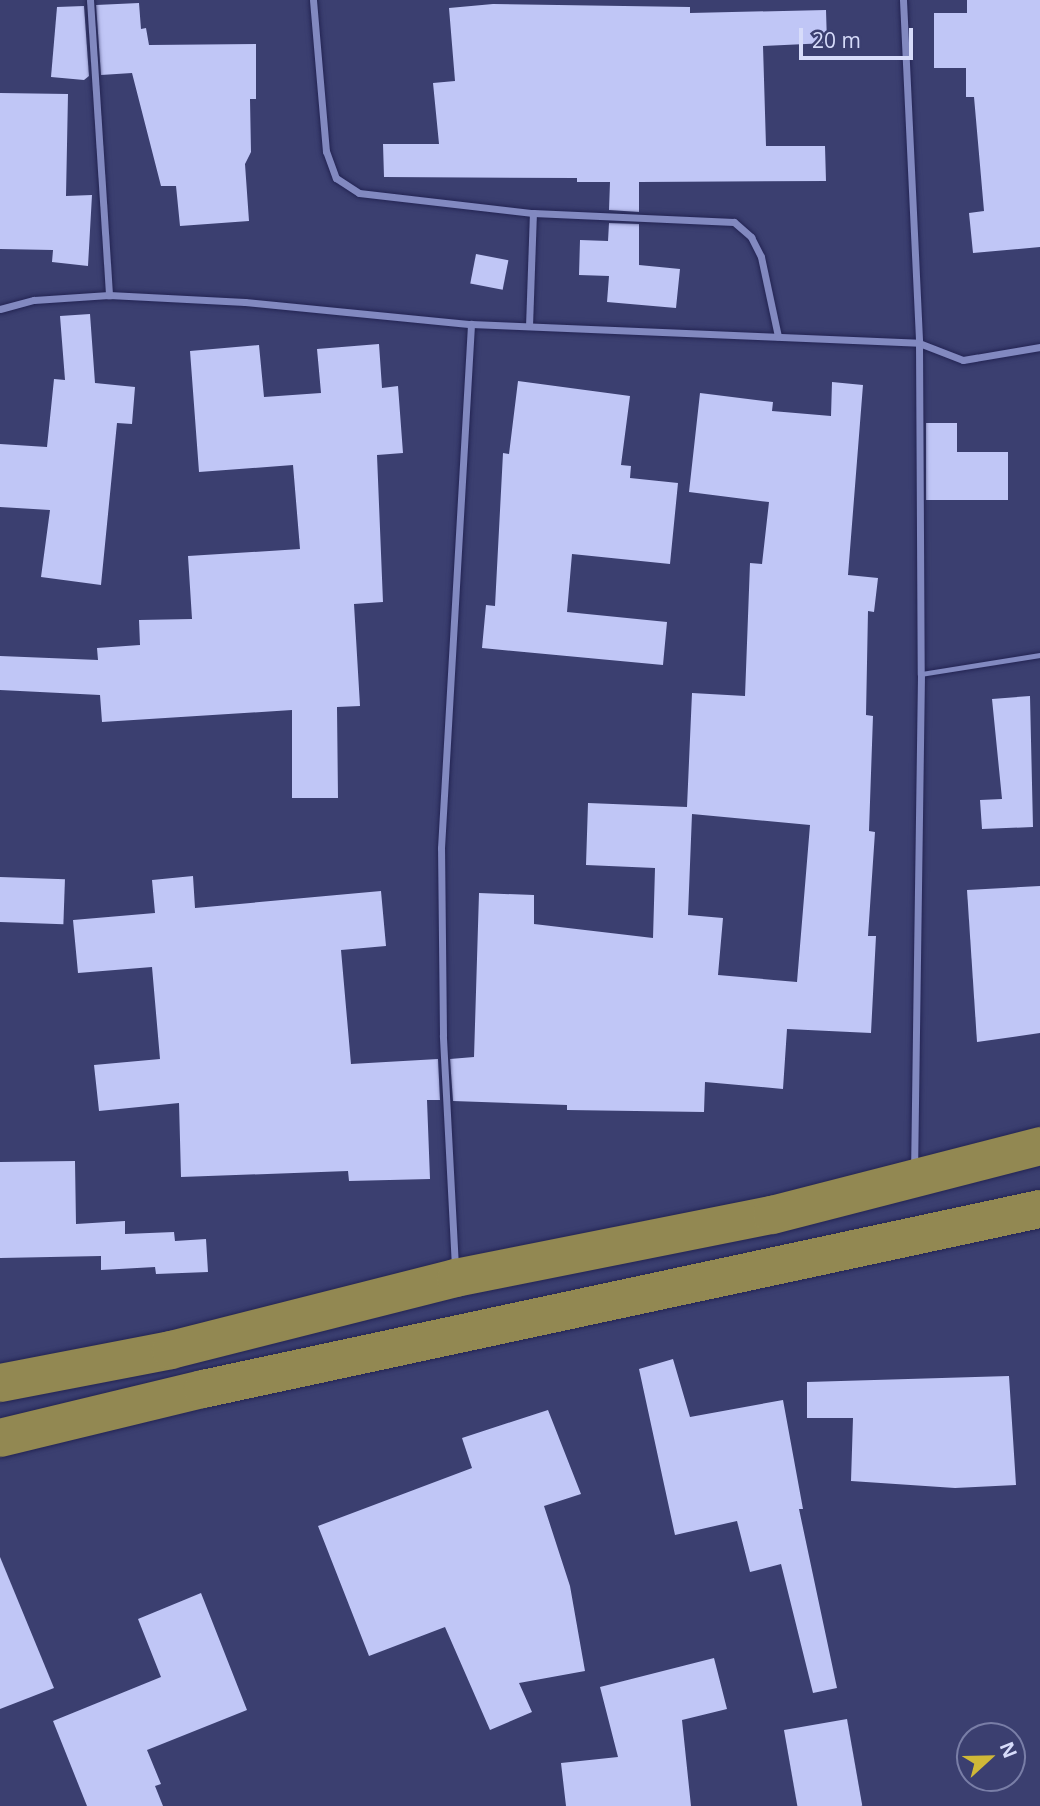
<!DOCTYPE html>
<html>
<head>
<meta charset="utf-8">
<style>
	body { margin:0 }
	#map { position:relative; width:1040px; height:1806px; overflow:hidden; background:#3b3f70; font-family:"Open Sans",sans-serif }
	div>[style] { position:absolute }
	.building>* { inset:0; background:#c0c6f6; transform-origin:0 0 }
	.roads { filter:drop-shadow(0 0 2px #232453) drop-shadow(0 0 2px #232453) }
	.lane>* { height:5px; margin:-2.5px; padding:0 2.5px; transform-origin:2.5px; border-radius:2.5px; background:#8289c0 }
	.street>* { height:7px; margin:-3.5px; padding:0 3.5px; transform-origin:3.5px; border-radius:3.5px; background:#8289c0 }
	.primary>* { height:38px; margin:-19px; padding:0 19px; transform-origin:19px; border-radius:19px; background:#928852 }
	span { translate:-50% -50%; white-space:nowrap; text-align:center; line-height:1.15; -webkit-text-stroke:7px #3b3f70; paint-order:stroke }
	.north { position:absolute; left:956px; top:1722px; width:70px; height:70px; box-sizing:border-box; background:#3b3f70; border:2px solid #797ea7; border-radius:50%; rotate:68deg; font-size:19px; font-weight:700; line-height:28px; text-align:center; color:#d7dcfa }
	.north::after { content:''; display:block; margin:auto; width:24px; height:32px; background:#cfb837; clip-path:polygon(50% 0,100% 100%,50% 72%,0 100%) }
	.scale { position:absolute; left:799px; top:28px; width:114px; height:32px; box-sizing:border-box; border:4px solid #d7dcfa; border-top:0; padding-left:9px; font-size:21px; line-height:24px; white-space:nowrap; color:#d7dcfa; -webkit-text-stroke:5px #3b3f70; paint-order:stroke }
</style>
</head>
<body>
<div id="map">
	<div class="building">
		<i style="clip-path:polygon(967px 0,1040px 0,1040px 247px,973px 253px,969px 213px,984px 211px,974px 97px,966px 97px,966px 68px,934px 68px,934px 13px,967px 13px)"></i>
		<i style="clip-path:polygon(139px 3px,141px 29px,146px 28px,149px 45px,256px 44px,256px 99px,250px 99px,251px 152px,245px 164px,249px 221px,180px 226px,176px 186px,161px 186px,132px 73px,101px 75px,96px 5px)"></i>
		<i style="clip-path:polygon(493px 4px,690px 7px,690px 13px,826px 10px,827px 43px,763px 46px,766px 146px,825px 146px,826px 181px,639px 182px,639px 212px,609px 210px,610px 182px,577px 182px,577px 178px,384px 177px,383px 144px,439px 144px,433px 83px,455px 81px,449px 8px)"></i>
		<i style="clip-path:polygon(84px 6px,89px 76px,84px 80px,51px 77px,57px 7px)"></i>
		<i style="clip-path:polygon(0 93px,68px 94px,66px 196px,92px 195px,88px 266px,52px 262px,53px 250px,0 249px)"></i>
		<i style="clip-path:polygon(609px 223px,639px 224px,639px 265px,680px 269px,676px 308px,607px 302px,609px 276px,579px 275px,580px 240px,608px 241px)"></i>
		<i style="left:476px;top:254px;width:33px;height:30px;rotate:11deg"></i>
		<i style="clip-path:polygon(90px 314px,95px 383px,135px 387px,132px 424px,117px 423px,101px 585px,41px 577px,50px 510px,0 507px,0 444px,47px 447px,54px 379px,65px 380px,60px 316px)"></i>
		<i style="clip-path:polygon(379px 344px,382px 388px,398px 386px,403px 453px,377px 455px,383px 602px,354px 604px,360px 706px,337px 707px,338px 798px,292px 798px,292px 710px,102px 722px,100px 695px,0 690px,0 656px,98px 660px,97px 648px,140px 645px,139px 620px,192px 619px,188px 556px,300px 549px,293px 465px,199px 472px,190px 351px,259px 345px,264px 397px,321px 393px,317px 349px)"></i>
		<i style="clip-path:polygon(518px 381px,630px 396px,621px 465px,631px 466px,630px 478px,678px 483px,670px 564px,572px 554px,567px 612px,667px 622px,663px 665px,482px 648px,486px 605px,495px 606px,503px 453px,509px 454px)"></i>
		<i style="clip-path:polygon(evenodd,832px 382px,863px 385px,848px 575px,878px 578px,874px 612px,868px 611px,866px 715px,873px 716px,869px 831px,875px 832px,868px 936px,876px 936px,871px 1033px,787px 1029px,783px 1089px,705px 1082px,704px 1112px,567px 1110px,567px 1105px,453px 1101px,450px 1059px,474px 1057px,479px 893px,534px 895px,534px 924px,653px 938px,655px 868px,586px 865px,588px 803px,687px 807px,692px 693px,745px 696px,750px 563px,762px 564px,769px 502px,689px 492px,700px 393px,773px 402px,772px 411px,831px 416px,832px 382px,692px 814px,810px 825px,797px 982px,718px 975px,723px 918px,688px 915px,692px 814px)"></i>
		<i style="clip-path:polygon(926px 423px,957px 423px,957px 452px,1008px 452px,1008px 500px,926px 500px)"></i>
		<i style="clip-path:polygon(1030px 696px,1033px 827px,982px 829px,980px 800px,1002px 799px,992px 699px)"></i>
		<i style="clip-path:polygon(193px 876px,195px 908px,381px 891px,386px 946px,341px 950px,351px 1064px,438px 1059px,440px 1100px,427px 1100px,430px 1179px,349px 1181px,348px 1171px,181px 1177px,179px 1103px,99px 1111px,94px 1065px,160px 1059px,152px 967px,78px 973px,73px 920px,155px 913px,152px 880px)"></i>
		<i style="left:0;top:877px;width:65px;height:45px;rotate:2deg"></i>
		<i style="clip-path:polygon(1040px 886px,1040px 1033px,977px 1042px,967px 890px)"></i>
		<i style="clip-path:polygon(75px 1161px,76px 1224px,125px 1221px,125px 1234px,174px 1232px,175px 1241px,206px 1239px,208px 1272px,156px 1274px,155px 1267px,101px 1270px,101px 1256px,0 1258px,0 1162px)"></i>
		<i style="clip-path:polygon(673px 1359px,690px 1417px,783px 1400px,803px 1509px,799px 1509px,837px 1688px,813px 1693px,781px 1564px,750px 1572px,737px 1521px,675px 1535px,639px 1369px)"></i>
		<i style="clip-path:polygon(1009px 1376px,1016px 1485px,955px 1488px,851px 1481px,853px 1418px,807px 1418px,807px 1382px)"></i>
		<i style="clip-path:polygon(548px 1410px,581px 1494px,544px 1506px,570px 1586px,585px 1671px,519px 1683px,532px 1712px,490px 1730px,445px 1627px,369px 1656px,318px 1526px,472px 1468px,462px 1438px)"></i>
		<i style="clip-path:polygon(0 1557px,54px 1688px,0 1709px)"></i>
		<i style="clip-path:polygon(201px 1593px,247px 1710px,147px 1750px,161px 1784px,155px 1786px,163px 1806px,87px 1806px,53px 1721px,161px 1677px,138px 1619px)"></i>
		<i style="clip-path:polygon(714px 1658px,727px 1709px,682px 1720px,691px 1806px,566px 1806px,561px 1763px,618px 1757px,600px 1687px)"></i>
		<i style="left:847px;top:1719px;width:88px;height:64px;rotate:80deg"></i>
	</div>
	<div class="roads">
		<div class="lane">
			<i style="left:921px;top:674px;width:121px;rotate:-9.1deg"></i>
		</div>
		<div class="street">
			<i style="left:90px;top:0;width:296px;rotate:86.3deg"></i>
			<i style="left:313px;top:0;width:152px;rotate:85.1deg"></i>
			<i style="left:326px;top:151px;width:29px;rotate:70deg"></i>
			<i style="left:336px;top:178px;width:27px;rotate:33deg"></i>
			<i style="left:359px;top:193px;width:175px;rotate:6.6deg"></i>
			<i style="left:533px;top:213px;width:201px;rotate:2.6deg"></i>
			<i style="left:734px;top:222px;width:23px;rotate:41deg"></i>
			<i style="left:751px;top:237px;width:22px;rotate:63deg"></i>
			<i style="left:761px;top:257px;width:81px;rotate:77.9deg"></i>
			<i style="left:903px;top:0;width:343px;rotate:87.3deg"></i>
			<i style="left:919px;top:343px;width:331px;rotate:89.7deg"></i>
			<i style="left:921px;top:674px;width:494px;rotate:90.8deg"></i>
			<i style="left:0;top:309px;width:35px;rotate:-15deg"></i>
			<i style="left:34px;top:300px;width:75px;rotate:-3.8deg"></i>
			<i style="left:109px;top:295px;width:136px;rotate:2.9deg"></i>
			<i style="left:245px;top:302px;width:227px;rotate:5.6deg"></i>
			<i style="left:471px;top:324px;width:448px;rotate:2.4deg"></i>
			<i style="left:919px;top:343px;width:47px;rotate:21.1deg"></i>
			<i style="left:963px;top:360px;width:78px;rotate:-9.6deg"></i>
			<i style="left:529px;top:326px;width:113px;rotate:-88deg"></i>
			<i style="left:455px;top:1267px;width:232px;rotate:-93deg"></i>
			<i style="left:443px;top:1035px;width:187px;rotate:-90.6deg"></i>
			<i style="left:441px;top:848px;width:525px;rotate:-86.72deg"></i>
		</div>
		<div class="primary">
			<i style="left:0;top:1383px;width:174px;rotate:-10.9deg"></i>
			<i style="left:171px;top:1350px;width:294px;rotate:-14.2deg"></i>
			<i style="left:456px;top:1278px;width:322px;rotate:-11.3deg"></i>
			<i style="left:772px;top:1215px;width:277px;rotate:-14.4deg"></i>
			<i style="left:0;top:1438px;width:209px;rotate:-13.6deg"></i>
			<i style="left:203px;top:1389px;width:856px;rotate:-12.14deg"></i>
		</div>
	</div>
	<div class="north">N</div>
	<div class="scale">20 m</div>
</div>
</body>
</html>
